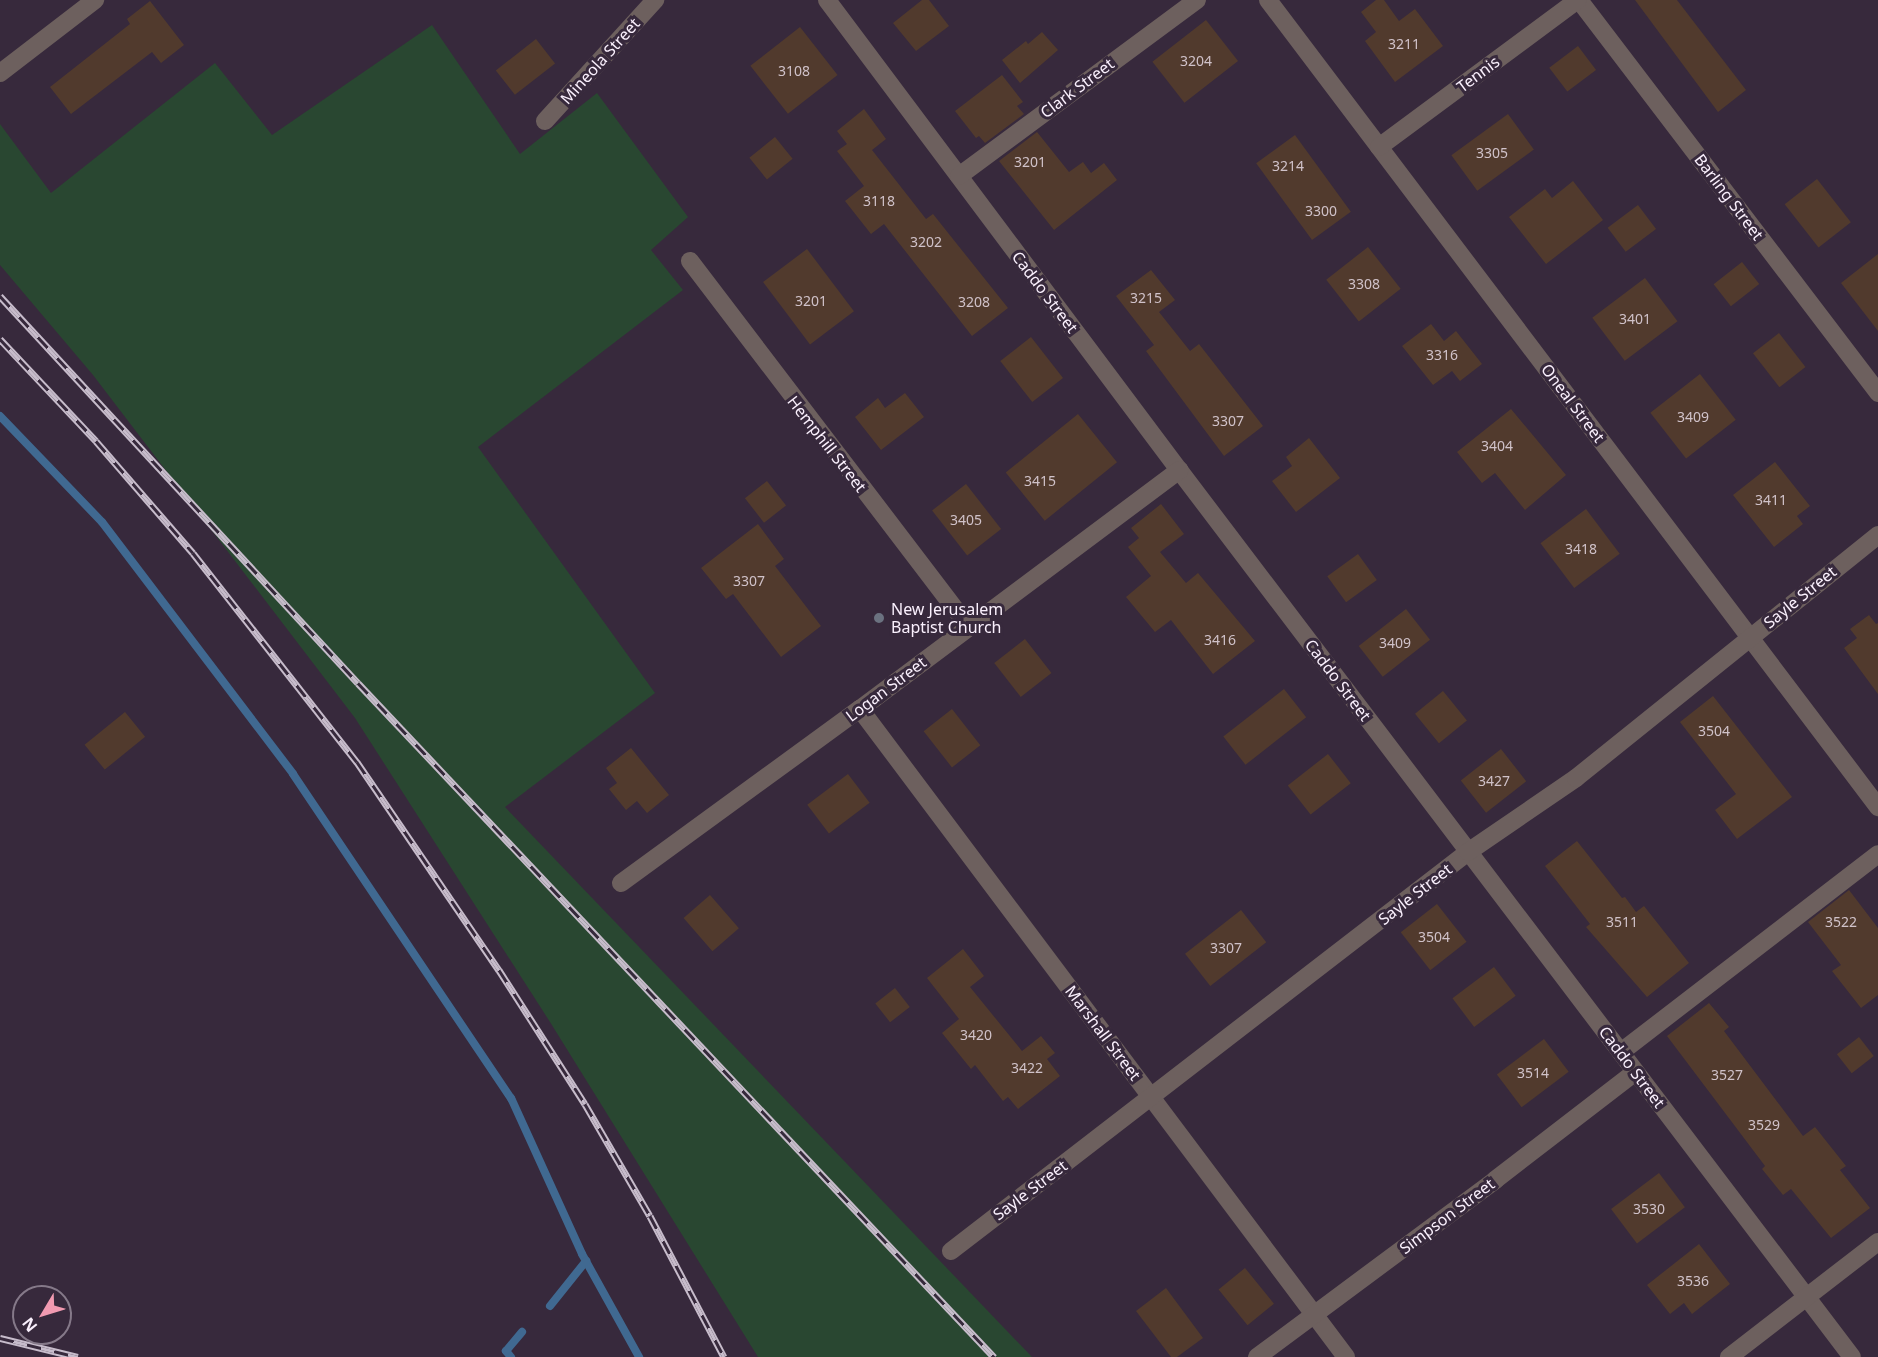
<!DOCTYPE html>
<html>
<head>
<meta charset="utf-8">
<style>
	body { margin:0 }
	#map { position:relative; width:1878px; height:1357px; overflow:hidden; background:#37293c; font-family:"Noto Sans",sans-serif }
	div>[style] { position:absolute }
	.green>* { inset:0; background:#294731 }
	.stream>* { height:8px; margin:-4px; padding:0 4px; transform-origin:4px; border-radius:4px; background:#406991 }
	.building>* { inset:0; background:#513a2d; transform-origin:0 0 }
	.minor>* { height:18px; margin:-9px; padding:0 9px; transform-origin:9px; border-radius:9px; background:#6d605e }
	.rail>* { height:7px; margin-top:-3.5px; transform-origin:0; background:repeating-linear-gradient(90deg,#37293c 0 14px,#c7bccb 0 28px); box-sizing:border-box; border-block:2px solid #c7bccb }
	.dots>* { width:16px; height:16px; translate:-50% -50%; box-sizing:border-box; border:3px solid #37293c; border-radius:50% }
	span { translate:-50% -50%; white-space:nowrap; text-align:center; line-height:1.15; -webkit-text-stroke:6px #37293c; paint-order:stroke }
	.number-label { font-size:14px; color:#d0c2c9 }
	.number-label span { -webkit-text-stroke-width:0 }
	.street-label { font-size:16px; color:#faf0fd }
	.poi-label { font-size:16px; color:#faf0fd }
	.left { translate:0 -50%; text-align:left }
	.north { position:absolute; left:12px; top:1285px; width:60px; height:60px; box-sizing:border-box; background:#37293c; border:2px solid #857989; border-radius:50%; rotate:232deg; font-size:16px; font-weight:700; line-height:24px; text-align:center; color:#faf0fd }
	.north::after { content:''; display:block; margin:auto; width:21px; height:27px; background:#f19ab1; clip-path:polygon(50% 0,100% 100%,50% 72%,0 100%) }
</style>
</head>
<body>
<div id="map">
	<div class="green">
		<i style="clip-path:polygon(432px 25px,520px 154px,597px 93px,688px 217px,651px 250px,683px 290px,478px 447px,655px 693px,505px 807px,1032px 1357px,758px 1357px,550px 1022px,355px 718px,93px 375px,0 265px,0 124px,51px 193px,215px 63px,272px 135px)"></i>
	</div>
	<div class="stream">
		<i style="left:0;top:416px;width:147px;rotate:46.1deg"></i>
		<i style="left:102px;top:522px;width:316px;rotate:52.8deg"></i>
		<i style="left:293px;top:774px;width:391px;rotate:56.1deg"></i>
		<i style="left:511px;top:1098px;width:171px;rotate:65.5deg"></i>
		<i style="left:582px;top:1254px;width:118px;rotate:61deg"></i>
		<i style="left:550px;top:1306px;width:58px;rotate:-51.3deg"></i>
		<i style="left:511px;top:1357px;width:8px;rotate:-130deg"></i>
		<i style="left:506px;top:1351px;width:25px;rotate:-50deg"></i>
	</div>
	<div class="building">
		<i style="clip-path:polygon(922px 0,929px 0,949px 26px,916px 51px,893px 23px)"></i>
		<i style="clip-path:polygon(1376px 0,1384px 0,1399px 21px,1415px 9px,1443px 46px,1395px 82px,1365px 41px,1376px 32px,1361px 12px)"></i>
		<i style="clip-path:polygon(1635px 0,1677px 0,1746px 90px,1718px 112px)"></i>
		<i style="clip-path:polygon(150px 1px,184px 45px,161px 63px,152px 52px,71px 114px,50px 87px,130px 24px,127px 19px)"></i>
		<i style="left:1206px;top:20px;width:52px;height:68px;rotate:52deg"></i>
		<i style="left:800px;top:27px;width:61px;height:63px;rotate:52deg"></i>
		<i style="clip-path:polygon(1042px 32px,1058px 50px,1020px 83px,1002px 60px,1026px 41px,1028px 44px)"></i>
		<i style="left:536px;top:39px;width:31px;height:51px;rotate:52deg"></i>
		<i style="left:1578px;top:46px;width:30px;height:36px;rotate:53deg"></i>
		<i style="clip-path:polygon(1002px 75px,1023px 102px,1017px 106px,1024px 114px,985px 143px,979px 136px,976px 138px,955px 111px)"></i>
		<i style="clip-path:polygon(864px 109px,886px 139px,872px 150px,926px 219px,933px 214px,1008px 308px,972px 336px,884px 224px,871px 234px,845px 201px,864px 186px,837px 151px,847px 144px,837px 131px)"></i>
		<i style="left:1508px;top:114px;width:44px;height:70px;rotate:54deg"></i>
		<i style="clip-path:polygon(1037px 132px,1069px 172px,1083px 162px,1091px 173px,1104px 163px,1117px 180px,1054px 230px,999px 161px)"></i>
		<i style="left:1295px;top:135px;width:95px;height:48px;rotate:54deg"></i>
		<i style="left:775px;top:137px;width:28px;height:33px;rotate:51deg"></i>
		<i style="left:1817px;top:179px;width:55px;height:41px;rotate:52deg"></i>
		<i style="clip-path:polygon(1573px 181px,1603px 220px,1546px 264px,1509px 217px,1545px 189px,1552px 198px)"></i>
		<i style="left:1638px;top:205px;width:30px;height:38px;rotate:53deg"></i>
		<i style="left:1368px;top:247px;width:53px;height:53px;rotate:52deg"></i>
		<i style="left:807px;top:249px;width:78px;height:55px;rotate:53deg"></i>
		<i style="clip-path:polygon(1878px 254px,1878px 331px,1841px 283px)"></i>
		<i style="left:1742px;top:262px;width:28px;height:36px;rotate:52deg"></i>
		<i style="clip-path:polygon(1151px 270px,1175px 300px,1159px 312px,1190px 351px,1199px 344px,1263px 426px,1224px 456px,1146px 351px,1154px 345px,1116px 296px)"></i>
		<i style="left:1645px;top:278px;width:54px;height:66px;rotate:53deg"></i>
		<i style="clip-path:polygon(1431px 324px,1444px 341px,1456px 331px,1482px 364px,1460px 381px,1452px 371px,1433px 385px,1402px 346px)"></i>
		<i style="left:1779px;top:333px;width:43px;height:33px;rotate:52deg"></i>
		<i style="left:1031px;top:337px;width:52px;height:39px;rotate:52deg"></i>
		<i style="left:1700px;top:374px;width:58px;height:63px;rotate:52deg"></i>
		<i style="clip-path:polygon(905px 393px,924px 417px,881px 450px,855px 417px,878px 398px,885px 408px)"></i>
		<i style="clip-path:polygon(1511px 409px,1566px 475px,1525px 510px,1495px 473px,1482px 483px,1457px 452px)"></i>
		<i style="left:1078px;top:414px;width:62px;height:93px;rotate:51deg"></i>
		<i style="clip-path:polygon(1309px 438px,1340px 478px,1296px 512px,1272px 481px,1292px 466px,1286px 457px)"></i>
		<i style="clip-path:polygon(1775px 462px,1810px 506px,1797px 516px,1803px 524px,1774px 547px,1733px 495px)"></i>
		<i style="left:767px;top:481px;width:31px;height:28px;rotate:52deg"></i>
		<i style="left:966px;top:484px;width:57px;height:43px;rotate:52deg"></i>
		<i style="clip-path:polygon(1161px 504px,1184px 534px,1160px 552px,1186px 583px,1198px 573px,1255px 641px,1213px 674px,1171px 620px,1155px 632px,1126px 597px,1151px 576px,1128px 547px,1139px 538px,1131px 528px)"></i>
		<i style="left:1586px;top:509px;width:56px;height:57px;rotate:53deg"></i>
		<i style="clip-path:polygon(758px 524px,784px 559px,775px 566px,821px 626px,781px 657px,733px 594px,726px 599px,701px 568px)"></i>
		<i style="left:1358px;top:554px;width:32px;height:38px;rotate:54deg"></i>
		<i style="left:1406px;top:609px;width:39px;height:60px;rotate:52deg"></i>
		<i style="clip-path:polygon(1869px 615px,1876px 624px,1878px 623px,1878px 694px,1844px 648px,1857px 638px,1850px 629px)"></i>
		<i style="left:1025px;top:639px;width:43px;height:39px;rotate:52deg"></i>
		<i style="left:1284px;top:689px;width:36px;height:77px;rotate:52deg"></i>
		<i style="left:1443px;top:691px;width:38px;height:36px;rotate:51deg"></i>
		<i style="clip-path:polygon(1713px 696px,1792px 797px,1737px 839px,1715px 810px,1736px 794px,1680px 722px)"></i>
		<i style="left:952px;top:709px;width:46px;height:36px;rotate:52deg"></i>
		<i style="left:125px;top:712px;width:32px;height:52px;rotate:51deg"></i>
		<i style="clip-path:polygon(631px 748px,669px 795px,647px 813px,637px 801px,626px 810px,609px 789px,617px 783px,606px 768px)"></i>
		<i style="left:1501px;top:749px;width:41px;height:51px;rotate:52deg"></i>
		<i style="left:1328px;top:754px;width:37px;height:51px;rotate:52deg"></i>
		<i style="left:848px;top:774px;width:36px;height:51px;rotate:53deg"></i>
		<i style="clip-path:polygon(1577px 841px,1622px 898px,1625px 897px,1636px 912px,1644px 906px,1689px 963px,1647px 997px,1586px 927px,1590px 924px,1545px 866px)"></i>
		<i style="clip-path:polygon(1849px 890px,1878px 928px,1878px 995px,1861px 1008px,1832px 971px,1841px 965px,1808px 922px)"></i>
		<i style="left:710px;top:895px;width:44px;height:35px;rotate:49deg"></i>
		<i style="left:1437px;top:904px;width:48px;height:46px;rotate:52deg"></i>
		<i style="left:1241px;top:910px;width:41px;height:71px;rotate:52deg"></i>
		<i style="clip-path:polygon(963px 949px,984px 976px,970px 987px,1022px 1051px,1041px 1036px,1055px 1053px,1047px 1059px,1060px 1076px,1018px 1109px,1008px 1097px,1003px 1101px,975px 1065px,971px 1069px,942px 1033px,959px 1019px,927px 978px)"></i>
		<i style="left:1494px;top:967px;width:36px;height:52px;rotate:53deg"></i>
		<i style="left:895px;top:988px;width:24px;height:25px;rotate:52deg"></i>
		<i style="clip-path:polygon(1709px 1003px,1729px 1027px,1724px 1031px,1803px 1136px,1815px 1127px,1846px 1166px,1840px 1170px,1870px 1208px,1831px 1238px,1791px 1189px,1783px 1195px,1762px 1169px,1765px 1166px,1667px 1036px)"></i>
		<i style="left:1859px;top:1037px;width:24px;height:28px;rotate:52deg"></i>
		<i style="left:1544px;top:1039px;width:41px;height:59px;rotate:53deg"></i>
		<i style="left:1659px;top:1173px;width:43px;height:60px;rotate:53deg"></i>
		<i style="clip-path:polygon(1699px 1244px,1730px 1284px,1692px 1314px,1684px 1303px,1670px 1314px,1647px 1285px)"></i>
		<i style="left:1245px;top:1268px;width:46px;height:34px;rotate:51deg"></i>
		<i style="clip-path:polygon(1166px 1288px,1203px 1338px,1177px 1357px,1171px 1357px,1136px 1311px)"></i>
	</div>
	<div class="minor">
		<i style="left:827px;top:0;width:587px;rotate:53.17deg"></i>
		<i style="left:1179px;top:470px;width:1113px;rotate:52.81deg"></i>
		<i style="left:1268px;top:0;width:1012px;rotate:52.91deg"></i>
		<i style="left:1579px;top:0;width:494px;rotate:52.7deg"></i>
		<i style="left:0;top:73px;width:120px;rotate:-37.5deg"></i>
		<i style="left:545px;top:121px;width:164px;rotate:-47.7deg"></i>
		<i style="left:1379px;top:147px;width:247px;rotate:-36.5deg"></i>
		<i style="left:959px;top:176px;width:296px;rotate:-36.5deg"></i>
		<i style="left:690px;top:261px;width:459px;rotate:52.7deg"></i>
		<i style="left:860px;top:709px;width:810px;rotate:53.13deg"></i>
		<i style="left:621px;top:883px;width:296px;rotate:-36.1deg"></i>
		<i style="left:860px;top:709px;width:399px;rotate:-36.8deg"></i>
		<i style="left:1621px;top:1052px;width:324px;rotate:-37.6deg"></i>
		<i style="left:951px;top:1251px;width:653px;rotate:-37.66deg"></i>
		<i style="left:1468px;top:852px;width:131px;rotate:-34.4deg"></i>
		<i style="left:1576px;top:778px;width:388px;rotate:-38.8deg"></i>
		<i style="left:1257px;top:1357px;width:297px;rotate:-36.6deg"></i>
		<i style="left:1495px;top:1180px;width:177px;rotate:-37.6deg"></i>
		<i style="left:1729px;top:1357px;width:188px;rotate:-37.7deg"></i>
	</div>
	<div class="rail">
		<i style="left:0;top:296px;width:527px;rotate:47.23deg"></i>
		<i style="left:358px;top:683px;width:927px;rotate:46.66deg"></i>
		<i style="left:0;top:339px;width:140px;rotate:46.7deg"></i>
		<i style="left:96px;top:441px;width:148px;rotate:49.1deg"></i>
		<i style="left:193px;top:553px;width:266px;rotate:51.9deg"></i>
		<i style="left:357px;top:762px;width:252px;rotate:55.7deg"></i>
		<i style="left:499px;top:970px;width:159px;rotate:57.3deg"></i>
		<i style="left:585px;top:1104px;width:129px;rotate:59.9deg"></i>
		<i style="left:650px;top:1216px;width:159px;rotate:62.3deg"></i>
		<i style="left:0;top:1338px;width:80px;rotate:13.7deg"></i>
	</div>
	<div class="dots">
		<i style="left:879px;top:618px;background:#6b7280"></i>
	</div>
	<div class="number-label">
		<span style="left:1404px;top:44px">3211</span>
		<span style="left:1196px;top:61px">3204</span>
		<span style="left:794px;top:71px">3108</span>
		<span style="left:1492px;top:153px">3305</span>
		<span style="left:1030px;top:162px">3201</span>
		<span style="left:1288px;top:166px">3214</span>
		<span style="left:879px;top:201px">3118</span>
		<span style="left:1321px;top:211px">3300</span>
		<span style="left:926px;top:242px">3202</span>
		<span style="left:1364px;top:284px">3308</span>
		<span style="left:1146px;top:298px">3215</span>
		<span style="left:811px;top:301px">3201</span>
		<span style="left:974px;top:302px">3208</span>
		<span style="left:1635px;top:319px">3401</span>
		<span style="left:1442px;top:355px">3316</span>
		<span style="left:1693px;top:417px">3409</span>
		<span style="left:1228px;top:421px">3307</span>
		<span style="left:1497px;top:446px">3404</span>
		<span style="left:1040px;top:481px">3415</span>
		<span style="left:1771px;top:500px">3411</span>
		<span style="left:966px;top:520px">3405</span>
		<span style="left:1581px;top:549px">3418</span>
		<span style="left:749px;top:581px">3307</span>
		<span style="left:1220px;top:640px">3416</span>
		<span style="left:1395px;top:643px">3409</span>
		<span style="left:1714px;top:731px">3504</span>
		<span style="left:1494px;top:781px">3427</span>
		<span style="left:1622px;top:922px">3511</span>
		<span style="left:1841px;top:922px">3522</span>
		<span style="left:1434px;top:937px">3504</span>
		<span style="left:1226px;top:948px">3307</span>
		<span style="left:976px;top:1035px">3420</span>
		<span style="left:1027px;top:1068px">3422</span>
		<span style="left:1533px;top:1073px">3514</span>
		<span style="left:1727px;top:1075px">3527</span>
		<span style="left:1764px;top:1125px">3529</span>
		<span style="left:1649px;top:1209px">3530</span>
		<span style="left:1693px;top:1281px">3536</span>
	</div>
	<div class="street-label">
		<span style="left:600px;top:61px;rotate:-48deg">Mineola Street</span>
		<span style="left:1478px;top:74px;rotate:-37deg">Tennis</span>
		<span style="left:1077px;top:88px;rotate:-37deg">Clark Street</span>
		<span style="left:1729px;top:197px;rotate:53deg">Barling Street</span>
		<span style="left:1045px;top:292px;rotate:53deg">Caddo Street</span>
		<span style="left:1573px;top:403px;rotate:53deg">Oneal Street</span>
		<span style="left:827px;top:444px;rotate:52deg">Hemphill Street</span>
		<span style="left:1800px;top:597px;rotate:-39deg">Sayle Street</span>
		<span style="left:1338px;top:680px;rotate:53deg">Caddo Street</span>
		<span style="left:886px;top:689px;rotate:-37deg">Logan Street</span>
		<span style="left:1415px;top:894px;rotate:-38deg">Sayle Street</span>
		<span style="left:1103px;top:1033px;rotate:53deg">Marshall Street</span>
		<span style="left:1632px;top:1067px;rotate:53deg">Caddo Street</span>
		<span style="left:1030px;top:1190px;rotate:-37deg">Sayle Street</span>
		<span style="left:1447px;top:1216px;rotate:-37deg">Simpson Street</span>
	</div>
	<div class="poi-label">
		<span class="left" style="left:891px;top:618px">New Jerusalem<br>Baptist Church</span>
	</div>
	<div class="north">N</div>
</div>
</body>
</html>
